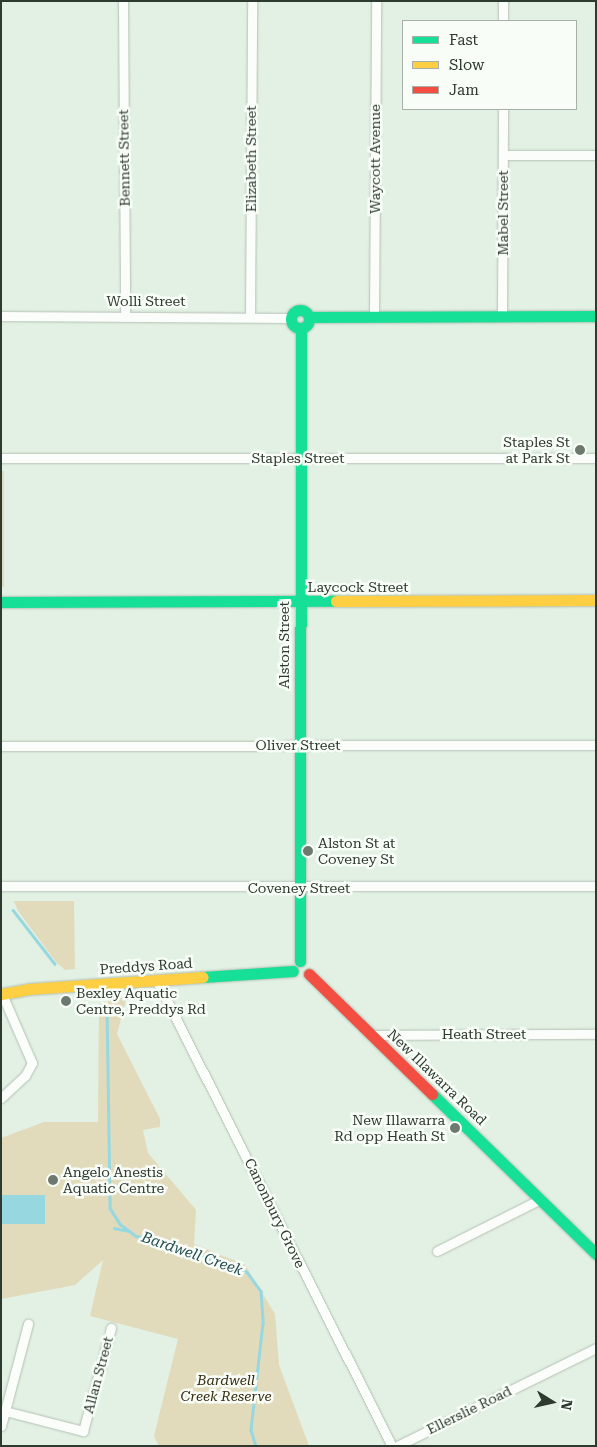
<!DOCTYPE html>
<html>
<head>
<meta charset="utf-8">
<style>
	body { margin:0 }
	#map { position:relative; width:597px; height:1447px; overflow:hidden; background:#e2f1e3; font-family:"Roboto Serif",serif }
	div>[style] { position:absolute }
	.green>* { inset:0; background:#e1dabb; transform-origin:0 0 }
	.water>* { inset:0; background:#97d8e0; transform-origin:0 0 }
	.stream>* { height:2.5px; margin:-1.25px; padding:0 1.25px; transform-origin:1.25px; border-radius:1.25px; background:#97d8e0 }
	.roads { filter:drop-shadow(0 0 1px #b4c0b5) drop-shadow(0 0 1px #b4c0b5) }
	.street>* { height:9px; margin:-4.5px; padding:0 4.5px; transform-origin:4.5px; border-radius:4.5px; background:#fbfdfb }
	.fast>* { height:11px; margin:-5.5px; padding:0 5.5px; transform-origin:5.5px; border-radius:5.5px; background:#16e098 }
	.fast>.ring { margin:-5.5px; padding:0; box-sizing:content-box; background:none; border:11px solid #16e098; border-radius:50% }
	.slow>* { height:11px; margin:-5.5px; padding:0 5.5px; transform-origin:5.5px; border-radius:5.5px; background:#ffcf43 }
	.jam>* { height:11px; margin:-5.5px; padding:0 5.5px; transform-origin:5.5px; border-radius:5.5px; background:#f24e42 }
	.dots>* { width:14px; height:14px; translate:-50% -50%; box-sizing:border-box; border:2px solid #f8fdf8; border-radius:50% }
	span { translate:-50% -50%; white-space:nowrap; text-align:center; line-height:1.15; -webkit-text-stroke:5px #f8fdf8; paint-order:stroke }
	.street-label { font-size:14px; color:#2e392f }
	.poi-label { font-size:14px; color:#2e392f }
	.right { translate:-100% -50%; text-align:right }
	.left { translate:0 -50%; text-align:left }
	.park-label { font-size:14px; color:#382a0e; font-style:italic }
	.water-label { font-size:15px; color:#254d54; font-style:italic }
	.frame { position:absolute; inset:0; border:2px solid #2e392f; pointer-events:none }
	.legend { position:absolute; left:402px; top:20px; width:175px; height:90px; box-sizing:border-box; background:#f8fdf8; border:1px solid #a7afa8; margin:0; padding:6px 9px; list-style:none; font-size:15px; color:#2e392f }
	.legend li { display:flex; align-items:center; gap:10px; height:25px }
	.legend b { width:25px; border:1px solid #a7afa8 }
	.north { position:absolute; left:527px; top:1377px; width:50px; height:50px; -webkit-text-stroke:4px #f8fdf8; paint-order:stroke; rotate:100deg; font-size:14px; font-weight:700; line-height:20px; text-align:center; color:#2e392f }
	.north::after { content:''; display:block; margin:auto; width:18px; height:22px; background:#2e392f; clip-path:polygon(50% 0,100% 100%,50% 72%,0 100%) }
</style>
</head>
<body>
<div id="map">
	<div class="green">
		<i style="left:1px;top:471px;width:3px;height:116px"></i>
		<i style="clip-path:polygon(14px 901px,74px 901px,75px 969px,65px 970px,56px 962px,18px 911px)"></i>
		<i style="clip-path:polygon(127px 996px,117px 1034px,160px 1119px,160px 1127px,143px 1130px,148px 1153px,196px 1210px,194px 1244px,245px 1265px,275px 1314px,279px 1365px,309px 1446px,159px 1446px,154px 1436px,178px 1339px,90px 1316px,103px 1260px,75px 1285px,1px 1299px,1px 1138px,44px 1122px,98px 1122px,99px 1004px)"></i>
	</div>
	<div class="water">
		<i style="left:45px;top:1195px;width:29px;height:44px;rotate:90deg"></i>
	</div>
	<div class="stream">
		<i style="left:13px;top:910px;width:68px;rotate:52.1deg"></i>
		<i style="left:107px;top:1007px;width:201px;rotate:89.1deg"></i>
		<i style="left:110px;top:1208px;width:19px;rotate:58deg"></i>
		<i style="left:120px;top:1224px;width:20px;rotate:37deg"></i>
		<i style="left:136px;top:1236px;width:25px;rotate:12deg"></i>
		<i style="left:160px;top:1241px;width:92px;rotate:19.6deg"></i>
		<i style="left:247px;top:1272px;width:24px;rotate:54deg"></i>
		<i style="left:261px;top:1291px;width:32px;rotate:86deg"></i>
		<i style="left:263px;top:1323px;width:108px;rotate:96.4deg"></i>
		<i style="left:251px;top:1430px;width:17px;rotate:73deg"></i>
		<i style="left:114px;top:1228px;width:15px;rotate:11deg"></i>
	</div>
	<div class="roads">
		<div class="street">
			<i style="left:123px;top:1px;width:315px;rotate:89.6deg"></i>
			<i style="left:503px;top:1px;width:20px;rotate:90deg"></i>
			<i style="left:503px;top:155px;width:93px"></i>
			<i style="left:1px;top:316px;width:290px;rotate:0.4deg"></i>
			<i style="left:250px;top:316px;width:315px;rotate:-89.6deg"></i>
			<i style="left:502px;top:316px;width:207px;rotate:-89.7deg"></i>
			<i style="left:374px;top:317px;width:316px;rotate:-89.6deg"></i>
			<i style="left:1px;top:458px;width:595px"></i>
			<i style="left:1px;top:746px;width:595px;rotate:-0.1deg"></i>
			<i style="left:1px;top:886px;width:595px"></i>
			<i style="left:157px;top:981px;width:521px;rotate:63.19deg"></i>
			<i style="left:373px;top:1035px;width:223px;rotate:-0.3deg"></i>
			<i style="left:1px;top:1098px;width:33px;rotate:-43deg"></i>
			<i style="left:25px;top:1076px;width:15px;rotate:-62deg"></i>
			<i style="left:32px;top:1063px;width:75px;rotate:-113.5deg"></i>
			<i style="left:437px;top:1251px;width:116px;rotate:-26.6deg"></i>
			<i style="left:5px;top:1411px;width:81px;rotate:14.4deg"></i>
			<i style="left:83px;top:1431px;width:107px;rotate:-74.8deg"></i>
			<i style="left:1px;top:1426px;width:106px;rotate:-75.2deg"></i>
			<i style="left:397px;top:1446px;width:222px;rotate:-26.2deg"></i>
		</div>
		<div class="fast">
			<i class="ring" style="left:291px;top:310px;width:7px;height:7px"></i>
			<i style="left:309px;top:317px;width:287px;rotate:-0.2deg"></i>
			<i style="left:1px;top:602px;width:335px;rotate:-0.2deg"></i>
			<i style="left:300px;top:961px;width:633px;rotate:-89.91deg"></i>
			<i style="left:203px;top:977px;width:90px;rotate:-3.8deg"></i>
			<i style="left:432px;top:1094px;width:229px;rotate:44.3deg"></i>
		</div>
		<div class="slow">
			<i style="left:336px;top:601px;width:260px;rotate:-0.2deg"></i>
			<i style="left:1px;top:994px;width:27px;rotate:-10deg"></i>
			<i style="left:28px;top:989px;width:175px;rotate:-3.9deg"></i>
		</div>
		<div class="jam">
			<i style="left:309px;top:974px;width:172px;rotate:44.3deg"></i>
		</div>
	</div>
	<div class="dots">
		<i style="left:580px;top:450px;background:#6d796e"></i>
		<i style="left:308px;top:851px;background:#6d796e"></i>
		<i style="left:66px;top:1001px;background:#6d796e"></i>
		<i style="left:455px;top:1128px;background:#6d796e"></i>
		<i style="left:53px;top:1180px;background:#6d796e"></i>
	</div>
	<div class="street-label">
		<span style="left:124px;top:158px;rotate:-91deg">Bennett Street</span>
		<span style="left:251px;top:159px;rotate:-90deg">Elizabeth Street</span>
		<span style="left:375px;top:159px;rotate:-90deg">Waycott Avenue</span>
		<span style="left:503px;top:213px;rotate:-90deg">Mabel Street</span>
		<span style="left:146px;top:301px">Wolli Street</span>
		<span style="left:298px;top:458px">Staples Street</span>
		<span style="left:358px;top:587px">Laycock Street</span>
		<span style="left:284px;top:645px;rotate:-90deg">Alston Street</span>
		<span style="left:298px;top:745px">Oliver Street</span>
		<span style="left:299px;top:888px">Coveney Street</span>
		<span style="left:146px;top:966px;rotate:-4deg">Preddys Road</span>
		<span style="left:484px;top:1034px">Heath Street</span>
		<span style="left:437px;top:1077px;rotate:44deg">New Illawarra Road</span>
		<span style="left:275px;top:1213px;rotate:64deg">Canonbury Grove</span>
		<span style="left:98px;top:1375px;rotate:-75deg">Allan Street</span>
		<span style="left:469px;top:1410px;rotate:-26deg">Ellerslie Road</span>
	</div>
	<div class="poi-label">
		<span class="right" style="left:570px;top:450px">Staples St<br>at Park St</span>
		<span class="left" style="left:318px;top:851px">Alston St at<br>Coveney St</span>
		<span class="left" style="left:76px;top:1001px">Bexley Aquatic<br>Centre, Preddys Rd</span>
		<span class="right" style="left:445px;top:1128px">New Illawarra<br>Rd opp Heath St</span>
		<span class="left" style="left:63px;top:1180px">Angelo Anestis<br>Aquatic Centre</span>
	</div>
	<div class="park-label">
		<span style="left:226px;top:1388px">Bardwell<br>Creek Reserve</span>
	</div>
	<div class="water-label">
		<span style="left:192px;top:1254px;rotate:19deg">Bardwell Creek</span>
	</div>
	<div class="frame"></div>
	<ul class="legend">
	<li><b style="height:6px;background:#16e098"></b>Fast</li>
	<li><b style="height:6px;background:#ffcf43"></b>Slow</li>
	<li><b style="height:6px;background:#f24e42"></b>Jam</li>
	</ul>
	<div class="north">N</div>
</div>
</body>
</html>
